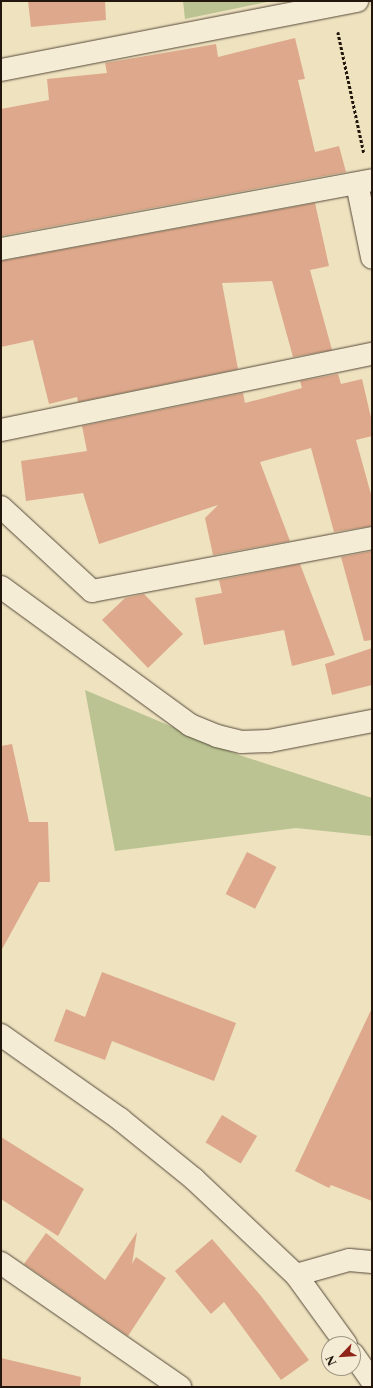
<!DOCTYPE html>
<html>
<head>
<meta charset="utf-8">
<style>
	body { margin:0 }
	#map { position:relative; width:373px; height:1388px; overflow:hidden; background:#eee2bf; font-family:"Libre Caslon Text",serif }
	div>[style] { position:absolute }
	.green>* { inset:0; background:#bac391 }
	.building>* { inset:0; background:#dda88b; transform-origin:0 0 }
	.path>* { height:2.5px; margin-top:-1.25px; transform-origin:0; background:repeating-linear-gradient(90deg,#23160d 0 3px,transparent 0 5px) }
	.roads { filter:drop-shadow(0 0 1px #56493a) drop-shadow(0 0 1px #56493a) }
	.minor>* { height:22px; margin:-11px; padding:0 11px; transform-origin:11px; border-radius:11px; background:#f4ecd5 }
	.tertiary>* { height:22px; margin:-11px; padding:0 11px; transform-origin:11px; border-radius:11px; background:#f4ecd5 }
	span { translate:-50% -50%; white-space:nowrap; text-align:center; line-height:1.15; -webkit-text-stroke:4px #f4ecd5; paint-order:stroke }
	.frame { position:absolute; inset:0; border:2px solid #23160d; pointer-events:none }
	.north { position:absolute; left:321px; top:1336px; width:40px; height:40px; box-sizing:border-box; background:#f4ecd5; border:1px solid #a09685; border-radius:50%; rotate:245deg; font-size:11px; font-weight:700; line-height:16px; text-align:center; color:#23160d }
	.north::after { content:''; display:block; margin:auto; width:14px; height:18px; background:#8f2418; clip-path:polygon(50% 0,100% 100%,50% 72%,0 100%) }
</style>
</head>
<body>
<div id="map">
	<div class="green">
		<i style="clip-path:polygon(183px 1px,272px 1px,185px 19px)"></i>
		<i style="clip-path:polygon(85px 690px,239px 755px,372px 798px,372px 836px,296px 828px,115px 851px)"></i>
	</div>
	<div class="building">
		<i style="clip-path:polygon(28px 1px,105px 1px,106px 20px,31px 27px)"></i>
		<i style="clip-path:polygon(295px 38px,305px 79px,298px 80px,315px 152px,339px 146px,346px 172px,1px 236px,1px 109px,49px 100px,47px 79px,107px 73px,105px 63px,216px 44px,218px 57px)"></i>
		<i style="clip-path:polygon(315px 203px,329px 266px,310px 270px,332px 350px,293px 357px,272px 281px,222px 283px,238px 369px,78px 402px,77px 397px,49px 404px,33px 340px,1px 347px,1px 261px)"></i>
		<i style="clip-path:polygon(338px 374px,341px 384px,362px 379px,372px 422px,372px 436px,356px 440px,372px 498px,372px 526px,334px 532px,311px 448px,260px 462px,290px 541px,213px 555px,205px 518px,218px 505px,99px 544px,83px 493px,26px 501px,21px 461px,87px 451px,82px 426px,243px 393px,245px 403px,302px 388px,300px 381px)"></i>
		<i style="clip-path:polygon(372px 551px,372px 640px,364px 641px,341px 557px)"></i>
		<i style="clip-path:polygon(300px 564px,335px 655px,292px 666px,284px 630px,204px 645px,195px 598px,222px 593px,219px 580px)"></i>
		<i style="clip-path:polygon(144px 594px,183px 634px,148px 668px,102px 620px,125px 598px)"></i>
		<i style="clip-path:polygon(372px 648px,372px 685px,332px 695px,325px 664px)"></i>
		<i style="clip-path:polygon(12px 744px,29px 822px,48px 822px,50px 882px,39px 882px,1px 951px,1px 746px)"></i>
		<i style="left:247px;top:852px;width:33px;height:47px;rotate:27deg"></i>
		<i style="clip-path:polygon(102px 972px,236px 1023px,214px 1081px,112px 1041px,105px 1060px,54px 1041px,66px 1009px,85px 1017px)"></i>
		<i style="clip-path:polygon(372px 1008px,372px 1201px,331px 1185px,329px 1188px,295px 1171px)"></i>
		<i style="left:222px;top:1115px;width:41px;height:32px;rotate:31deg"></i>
		<i style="clip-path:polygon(1px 1137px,84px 1189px,58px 1236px,1px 1199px)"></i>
		<i style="clip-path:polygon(137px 1232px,132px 1264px,136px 1257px,166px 1278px,128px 1336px,24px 1264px,46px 1233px,105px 1280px)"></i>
		<i style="clip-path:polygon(212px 1239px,261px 1296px,309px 1360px,281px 1380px,224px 1302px,211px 1314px,175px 1271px)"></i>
		<i style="clip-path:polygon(1px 1358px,81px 1377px,80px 1387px,1px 1387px)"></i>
	</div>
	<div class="path">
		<i style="left:338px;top:32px;width:124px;rotate:77.9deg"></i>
	</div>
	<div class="roads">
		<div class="minor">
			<i style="left:1px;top:70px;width:363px;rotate:-11deg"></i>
			<i style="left:357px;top:184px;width:75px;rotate:78.4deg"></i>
			<i style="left:1px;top:249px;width:377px;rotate:-10.5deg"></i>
			<i style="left:1px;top:430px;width:379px;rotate:-11.6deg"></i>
			<i style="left:1px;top:507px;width:124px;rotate:42.7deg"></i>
			<i style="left:92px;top:591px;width:285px;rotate:-10.7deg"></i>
			<i style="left:1px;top:1263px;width:218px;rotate:34.7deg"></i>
			<i style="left:296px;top:1275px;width:55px;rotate:-15.8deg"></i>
			<i style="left:349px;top:1260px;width:23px;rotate:5deg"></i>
		</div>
		<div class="tertiary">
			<i style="left:1px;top:587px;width:234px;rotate:36.1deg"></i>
			<i style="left:190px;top:725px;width:29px;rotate:22deg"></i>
			<i style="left:217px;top:736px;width:25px;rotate:14deg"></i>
			<i style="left:241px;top:742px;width:28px;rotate:-2deg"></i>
			<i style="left:269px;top:741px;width:105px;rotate:-11deg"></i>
			<i style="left:1px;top:1035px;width:146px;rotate:35.2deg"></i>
			<i style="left:120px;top:1119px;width:95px;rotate:39deg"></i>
			<i style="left:194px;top:1179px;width:140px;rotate:43.3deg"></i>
			<i style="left:296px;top:1275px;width:85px;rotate:54.1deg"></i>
			<i style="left:353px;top:1354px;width:33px;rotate:55deg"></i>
		</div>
	</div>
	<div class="frame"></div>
	<div class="north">N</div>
</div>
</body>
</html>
